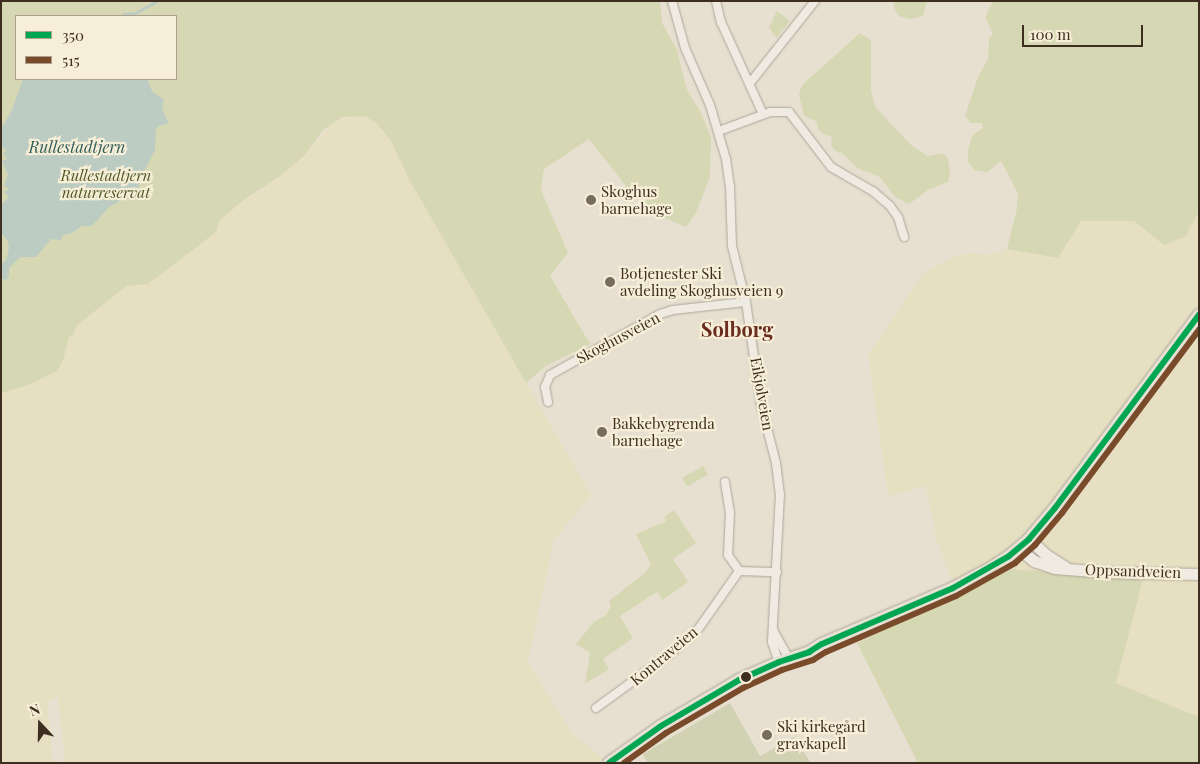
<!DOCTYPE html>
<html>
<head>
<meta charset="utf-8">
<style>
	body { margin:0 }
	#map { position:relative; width:1200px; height:764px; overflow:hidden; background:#e7e0d1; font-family:"Playfair Display",serif }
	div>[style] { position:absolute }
	.farmland>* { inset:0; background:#e6dfc2 }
	.green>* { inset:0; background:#d6d7b3; transform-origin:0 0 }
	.cemetery>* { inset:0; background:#d1d1b3 }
	.water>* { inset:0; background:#bcccc2 }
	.stream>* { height:2.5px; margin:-1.25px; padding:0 1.25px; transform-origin:1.25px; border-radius:1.25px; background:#bcccc2 }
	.roads { filter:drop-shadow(0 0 1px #ada599) drop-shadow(0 0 1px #ada599) }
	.street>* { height:8px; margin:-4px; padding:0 4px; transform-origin:4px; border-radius:4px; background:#efebe3 }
	.secondary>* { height:11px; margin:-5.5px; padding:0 5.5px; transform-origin:5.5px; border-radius:5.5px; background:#efebe3 }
	.primary>* { height:12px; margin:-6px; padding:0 6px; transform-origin:6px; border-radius:6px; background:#e6e1d4 }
	.bus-1>* { height:6px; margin:-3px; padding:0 3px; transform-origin:3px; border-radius:3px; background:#00a651 }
	.bus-2>* { height:6px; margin:-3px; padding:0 3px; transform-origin:3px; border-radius:3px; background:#7a4b2a }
	.dots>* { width:14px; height:14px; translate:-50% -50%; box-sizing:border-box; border:2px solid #f7eed8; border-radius:50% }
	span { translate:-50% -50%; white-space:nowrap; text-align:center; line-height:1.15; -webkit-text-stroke:4.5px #f7eed8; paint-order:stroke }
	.park-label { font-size:15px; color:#4d5a26; font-style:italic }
	.poi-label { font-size:15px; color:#3d2e20 }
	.left { translate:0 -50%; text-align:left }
	.street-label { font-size:15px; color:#3d2e20 }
	.water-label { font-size:16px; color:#2f5d5a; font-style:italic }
	.district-label { font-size:20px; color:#6b2e1e; font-weight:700 }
	.frame { position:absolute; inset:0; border:2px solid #3d2e20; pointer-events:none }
	.legend { position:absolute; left:15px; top:15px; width:162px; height:65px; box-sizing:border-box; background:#f7eed8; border:1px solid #ada18e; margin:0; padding:6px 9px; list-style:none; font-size:15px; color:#3d2e20 }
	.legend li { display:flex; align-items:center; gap:10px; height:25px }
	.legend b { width:25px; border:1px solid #ada18e }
	.north { position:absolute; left:15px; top:699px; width:50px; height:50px; -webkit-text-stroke:4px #f7eed8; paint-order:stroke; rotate:339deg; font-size:14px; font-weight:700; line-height:20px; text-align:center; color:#3d2e20 }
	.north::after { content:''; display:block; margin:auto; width:18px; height:22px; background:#3d2e20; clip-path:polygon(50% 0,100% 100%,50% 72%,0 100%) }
	.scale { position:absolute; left:1022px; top:25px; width:121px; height:22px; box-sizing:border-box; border:2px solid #3d2e20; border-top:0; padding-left:6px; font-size:15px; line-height:18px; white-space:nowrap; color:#3d2e20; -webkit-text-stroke:4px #f7eed8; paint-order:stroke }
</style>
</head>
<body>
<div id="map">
	<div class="farmland">
		<i style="clip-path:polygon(349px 115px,365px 116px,376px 123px,390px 139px,409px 179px,591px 495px,554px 540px,528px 662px,572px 733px,606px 761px,603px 763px,65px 763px,58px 696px,47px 702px,53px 763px,1px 763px,1px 393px,48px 377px,67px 345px,73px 328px,82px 321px,181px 245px,280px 176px,305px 155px,331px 123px)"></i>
		<i style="clip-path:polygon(1199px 211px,1199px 717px,1116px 683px,1142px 579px,1010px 569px,958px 595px,937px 542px,926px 486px,888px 496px,868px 355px,919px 279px,929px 270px,955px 256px,970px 253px,991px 255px,1007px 249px,1058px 258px,1081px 221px,1134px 221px,1186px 236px)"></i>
	</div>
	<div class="green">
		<i style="clip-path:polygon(evenodd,1px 1px,660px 1px,662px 23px,677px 50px,687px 90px,700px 111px,711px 137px,710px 177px,696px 213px,686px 227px,644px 209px,589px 139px,544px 169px,541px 190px,568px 253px,550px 276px,590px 344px,546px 366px,526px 383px,409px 179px,390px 139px,376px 123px,365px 116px,342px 117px,323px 130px,305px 155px,280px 176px,245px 199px,220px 220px,216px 232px,148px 284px,127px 286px,78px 324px,72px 336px,69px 337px,63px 360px,57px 371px,28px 385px,1px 393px,1px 1px,16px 16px,176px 16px,176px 79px,16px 79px,16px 16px)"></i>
		<i style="clip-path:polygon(893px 1px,927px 1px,923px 16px,910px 19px,899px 16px,895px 10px)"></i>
		<i style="clip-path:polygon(993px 1px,1199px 1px,1199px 211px,1186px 236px,1164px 245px,1134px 221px,1081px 221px,1058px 258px,1007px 249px,1017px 208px,1018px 194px,1001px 161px,987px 172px,974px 170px,968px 162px,968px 150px,972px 136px,983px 128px,982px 123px,971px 123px,965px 116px,978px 77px,988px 59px,989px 38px,993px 34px,985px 17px)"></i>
		<i style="clip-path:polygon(777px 11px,790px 21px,776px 38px,769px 27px)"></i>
		<i style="clip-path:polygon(860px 33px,871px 40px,871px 92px,876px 108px,912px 146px,928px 156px,943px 153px,948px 159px,950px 171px,948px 182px,928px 190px,909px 204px,895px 197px,880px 177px,857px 168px,842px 153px,835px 151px,831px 145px,832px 137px,823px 134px,819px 131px,816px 121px,804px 116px,799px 94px,802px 85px)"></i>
		<i style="left:703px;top:466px;width:10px;height:24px;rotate:61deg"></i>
		<i style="clip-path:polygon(674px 510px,696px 543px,673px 559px,688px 582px,663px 600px,657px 592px,620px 616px,633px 638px,603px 659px,609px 669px,585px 684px,590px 653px,576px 644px,594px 622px,606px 615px,611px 606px,609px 601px,645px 573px,651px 565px,636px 534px,666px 521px,664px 517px)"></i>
		<i style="clip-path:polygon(1010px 569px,1143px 579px,1116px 683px,1199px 717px,1199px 763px,918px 763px,857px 643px)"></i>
	</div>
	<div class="cemetery">
		<i style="clip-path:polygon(730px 703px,760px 756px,794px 737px,811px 763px,647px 763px,643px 754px)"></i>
	</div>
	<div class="water">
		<i style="clip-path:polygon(23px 79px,149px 79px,148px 82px,152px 91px,164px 100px,162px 109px,169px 123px,159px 126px,156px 129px,155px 150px,141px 177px,138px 188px,133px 194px,109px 207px,92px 226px,82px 226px,70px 234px,63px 235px,61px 240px,51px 239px,36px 257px,20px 257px,9px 268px,9px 277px,6px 280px,1px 279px,1px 264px,6px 260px,9px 248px,8px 242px,1px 232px,1px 205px,9px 197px,4px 191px,10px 190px,4px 185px,8px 175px,3px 164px,3px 160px,7px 159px,3px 153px,6px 151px,1px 146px,1px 129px,12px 110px)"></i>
	</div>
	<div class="stream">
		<i style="left:122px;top:16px;width:3px;rotate:-45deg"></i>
		<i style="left:124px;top:14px;width:11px;rotate:-5deg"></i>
		<i style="left:135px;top:13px;width:26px;rotate:-28deg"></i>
	</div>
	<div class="roads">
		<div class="street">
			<i style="left:672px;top:1px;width:49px;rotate:74.5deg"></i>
			<i style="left:685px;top:48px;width:62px;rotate:66.3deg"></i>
			<i style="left:710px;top:105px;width:56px;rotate:73.5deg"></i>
			<i style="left:726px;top:159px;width:27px;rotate:82deg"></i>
			<i style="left:730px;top:186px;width:60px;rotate:88.1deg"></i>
			<i style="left:732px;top:246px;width:58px;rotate:76deg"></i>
			<i style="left:746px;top:302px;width:104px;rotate:81.7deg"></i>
			<i style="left:761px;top:405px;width:60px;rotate:75.5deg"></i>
			<i style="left:776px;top:463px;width:31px;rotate:83deg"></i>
			<i style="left:780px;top:494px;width:148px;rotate:93.1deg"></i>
			<i style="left:772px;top:642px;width:21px;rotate:71deg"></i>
			<i style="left:716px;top:1px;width:22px;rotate:77deg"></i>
			<i style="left:721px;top:22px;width:101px;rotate:65.5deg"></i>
			<i style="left:750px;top:83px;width:105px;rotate:-51.6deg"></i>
			<i style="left:719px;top:131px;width:54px;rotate:-20.4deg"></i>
			<i style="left:770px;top:112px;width:19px"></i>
			<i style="left:789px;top:112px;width:69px;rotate:52.6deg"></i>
			<i style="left:831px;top:167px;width:50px;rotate:30.2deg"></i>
			<i style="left:874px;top:192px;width:21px;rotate:41deg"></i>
			<i style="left:890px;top:206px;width:14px;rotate:54deg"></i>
			<i style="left:898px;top:217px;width:21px;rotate:73deg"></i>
			<i style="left:548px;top:402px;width:15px;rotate:-101deg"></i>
			<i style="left:545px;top:387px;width:13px;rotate:-67deg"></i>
			<i style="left:550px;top:375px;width:126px;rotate:-29deg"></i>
			<i style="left:660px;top:314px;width:14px;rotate:-17deg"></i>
			<i style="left:673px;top:310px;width:73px;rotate:-6.3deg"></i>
			<i style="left:725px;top:482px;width:30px;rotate:81deg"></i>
			<i style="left:730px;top:512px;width:43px;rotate:92.7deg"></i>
			<i style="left:728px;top:555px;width:19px;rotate:55deg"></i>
			<i style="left:773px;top:630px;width:33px;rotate:61deg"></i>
			<i style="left:596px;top:708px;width:90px;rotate:-36deg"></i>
			<i style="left:669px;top:655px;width:40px;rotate:-42deg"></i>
			<i style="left:699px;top:628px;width:70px;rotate:-54.9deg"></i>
			<i style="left:739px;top:571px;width:38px;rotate:2deg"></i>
		</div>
		<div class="secondary">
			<i style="left:1029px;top:539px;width:22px;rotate:43deg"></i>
			<i style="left:1045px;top:554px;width:24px;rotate:33deg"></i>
			<i style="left:1018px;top:548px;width:21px;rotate:39deg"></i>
			<i style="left:1034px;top:561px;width:21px;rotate:19deg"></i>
			<i style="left:1054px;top:568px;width:52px;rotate:4.4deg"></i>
			<i style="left:1106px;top:572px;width:93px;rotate:1.2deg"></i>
		</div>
		<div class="primary">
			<i style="left:609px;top:763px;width:64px;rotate:-35.4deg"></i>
			<i style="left:661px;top:726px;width:91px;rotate:-30.5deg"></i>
			<i style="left:739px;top:680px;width:44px;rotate:-24.2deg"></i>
			<i style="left:779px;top:662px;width:32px;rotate:-18deg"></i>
			<i style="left:809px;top:652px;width:15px;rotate:-32deg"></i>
			<i style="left:822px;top:644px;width:142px;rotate:-23.1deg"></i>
			<i style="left:953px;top:588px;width:41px;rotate:-27.8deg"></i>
			<i style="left:989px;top:569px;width:24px;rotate:-33deg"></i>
			<i style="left:1009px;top:556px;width:26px;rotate:-40deg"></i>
			<i style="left:1029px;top:539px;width:40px;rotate:-50deg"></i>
			<i style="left:1055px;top:508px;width:241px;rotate:-53.3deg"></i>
		</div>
	</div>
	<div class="bus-1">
		<i style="left:609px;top:763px;width:64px;rotate:-35.4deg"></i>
		<i style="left:661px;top:726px;width:91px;rotate:-30.5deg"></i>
		<i style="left:739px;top:680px;width:44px;rotate:-24.2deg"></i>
		<i style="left:779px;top:662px;width:32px;rotate:-18deg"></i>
		<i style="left:809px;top:652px;width:15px;rotate:-32deg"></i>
		<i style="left:822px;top:644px;width:142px;rotate:-23.1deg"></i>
		<i style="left:953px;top:588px;width:64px;rotate:-29.7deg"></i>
		<i style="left:1009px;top:556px;width:26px;rotate:-40deg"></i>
		<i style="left:1029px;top:539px;width:40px;rotate:-50deg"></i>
		<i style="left:1055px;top:508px;width:241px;rotate:-53.3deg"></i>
	</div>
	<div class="bus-2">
		<i style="left:624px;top:763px;width:52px;rotate:-35.5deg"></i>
		<i style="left:666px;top:733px;width:89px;rotate:-30.3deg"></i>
		<i style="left:743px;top:688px;width:43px;rotate:-24.8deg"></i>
		<i style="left:782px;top:670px;width:33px;rotate:-18deg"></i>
		<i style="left:813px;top:660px;width:15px;rotate:-32deg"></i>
		<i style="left:826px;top:652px;width:142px;rotate:-23.3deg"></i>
		<i style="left:956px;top:596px;width:68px;rotate:-29.2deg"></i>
		<i style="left:1015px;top:563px;width:27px;rotate:-42deg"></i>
		<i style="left:1035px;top:545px;width:42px;rotate:-49.8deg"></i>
		<i style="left:1062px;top:513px;width:229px;rotate:-53.2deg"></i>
	</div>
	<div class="dots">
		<i style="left:591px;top:200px;background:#786c5e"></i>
		<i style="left:610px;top:282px;background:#786c5e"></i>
		<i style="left:602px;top:432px;background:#786c5e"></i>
		<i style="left:746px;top:677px;background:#3d2e20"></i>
		<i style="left:767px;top:735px;background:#786c5e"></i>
	</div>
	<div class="park-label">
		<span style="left:106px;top:184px">Rullestadtjern<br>naturreservat</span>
	</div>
	<div class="poi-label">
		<span class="left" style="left:601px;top:200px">Skoghus<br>barnehage</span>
		<span class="left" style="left:620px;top:282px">Botjenester Ski<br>avdeling Skoghusveien 9</span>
		<span class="left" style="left:612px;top:432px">Bakkebygrenda<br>barnehage</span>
		<span class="left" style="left:777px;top:735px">Ski kirkegård<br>gravkapell</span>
	</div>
	<div class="street-label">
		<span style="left:618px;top:338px;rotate:-28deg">Skoghusveien</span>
		<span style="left:762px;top:394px;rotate:80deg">Eikjolveien</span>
		<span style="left:1133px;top:571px;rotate:2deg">Oppsandveien</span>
		<span style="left:664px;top:656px;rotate:-40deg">Kontraveien</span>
	</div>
	<div class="water-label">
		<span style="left:77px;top:147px">Rullestadtjern</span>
	</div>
	<div class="district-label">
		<span style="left:737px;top:328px">Solborg</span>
	</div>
	<div class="frame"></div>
	<ul class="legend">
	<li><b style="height:6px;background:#00a651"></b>350</li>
	<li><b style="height:6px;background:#7a4b2a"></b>515</li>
	</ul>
	<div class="north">N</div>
	<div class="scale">100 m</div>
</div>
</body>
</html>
